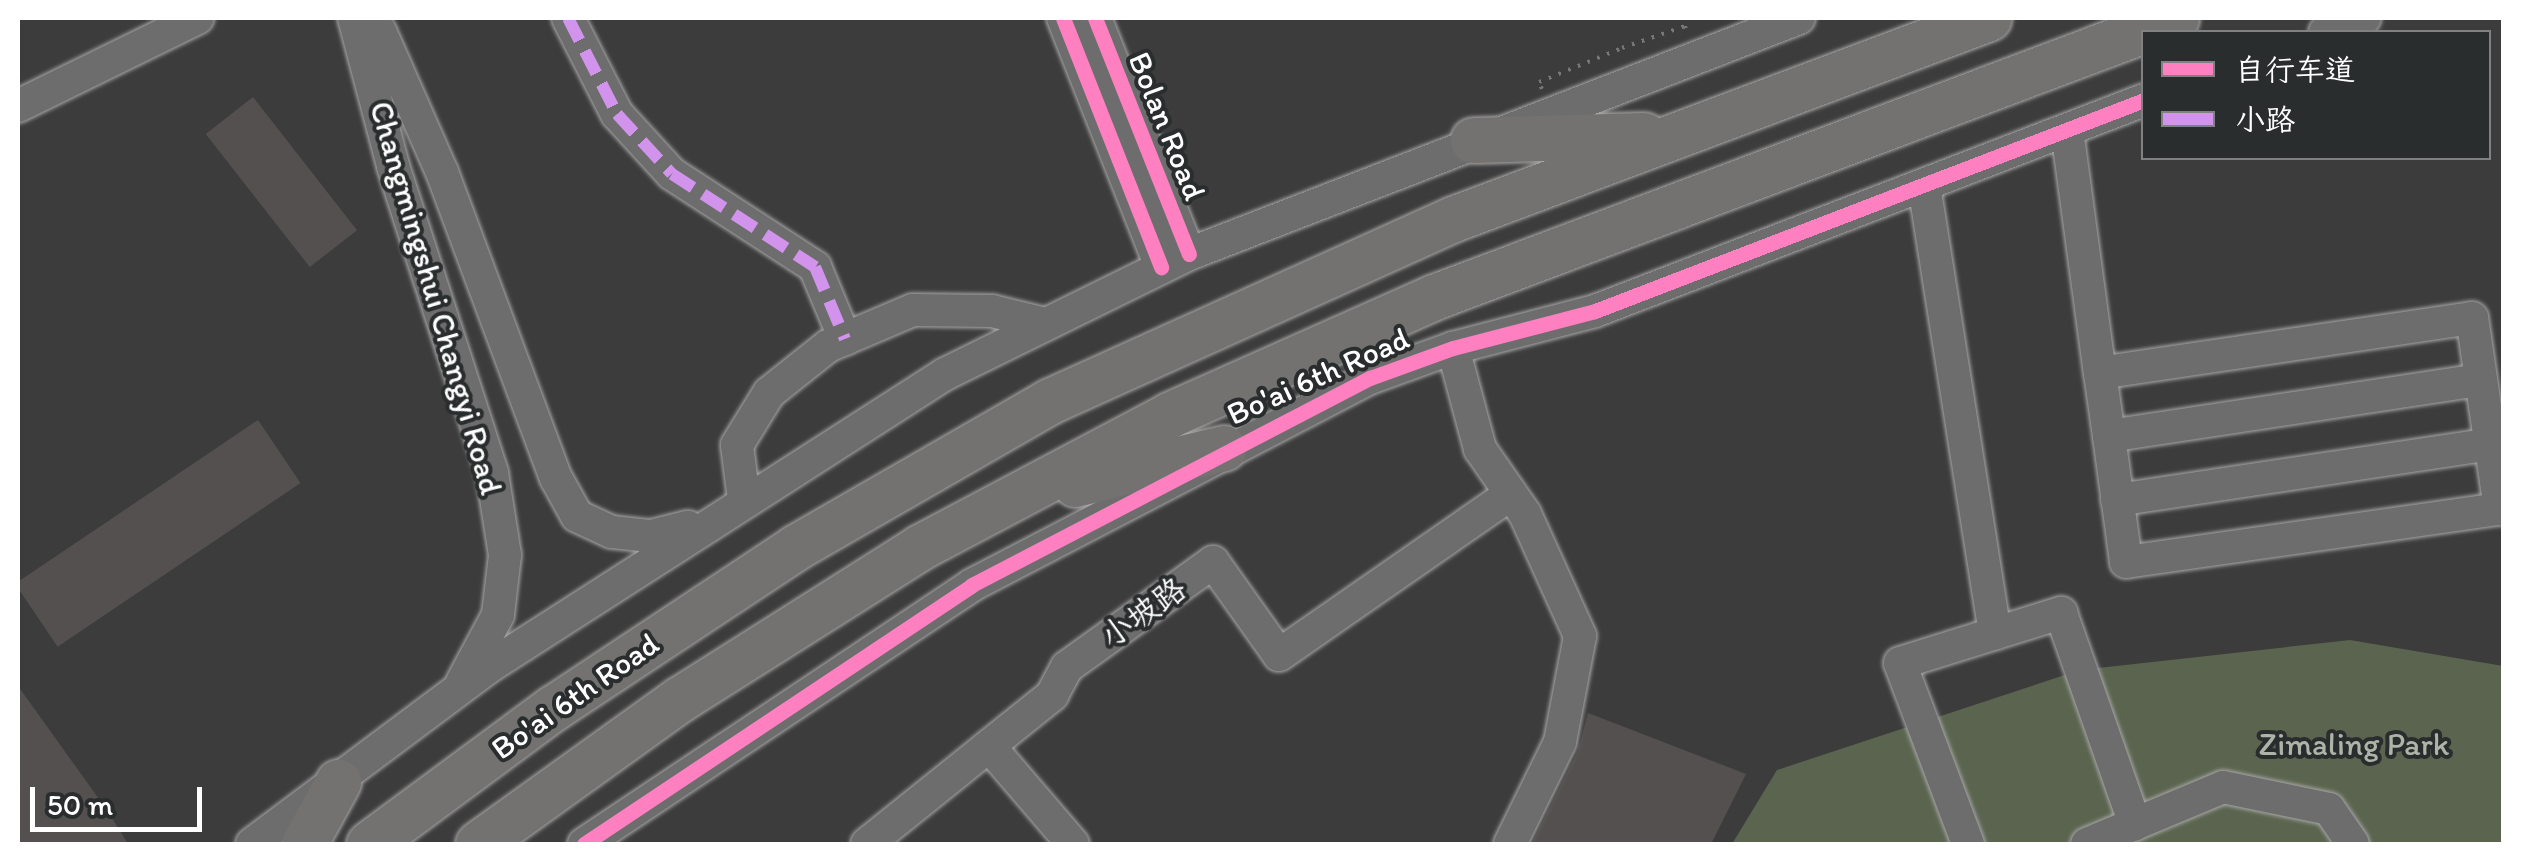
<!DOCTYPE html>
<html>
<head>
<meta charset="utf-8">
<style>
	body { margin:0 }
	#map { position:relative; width:2521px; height:862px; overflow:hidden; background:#3d3c3c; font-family:Itim,"LXGW WenKai TC",sans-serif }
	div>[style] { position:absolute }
	.green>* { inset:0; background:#5a644e }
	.building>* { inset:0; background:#545050; transform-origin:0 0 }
	.path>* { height:4px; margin-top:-2px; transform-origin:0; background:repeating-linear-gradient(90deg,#767777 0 2.5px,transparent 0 10.5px) }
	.roads { filter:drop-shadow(0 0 2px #a8a7a7) drop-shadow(0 0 2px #a8a7a7) }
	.minor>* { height:32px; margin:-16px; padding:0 16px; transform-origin:16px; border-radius:16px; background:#6d6d6d }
	.highway>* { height:45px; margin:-22.5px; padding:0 22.5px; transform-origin:22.5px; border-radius:22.5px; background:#737270 }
	.quiet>* { height:12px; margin-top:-6px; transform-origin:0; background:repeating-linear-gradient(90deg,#d193ec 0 25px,transparent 0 37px) }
	.cycleway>* { height:15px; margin:-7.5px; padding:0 7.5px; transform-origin:7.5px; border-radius:7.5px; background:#ff80c0 }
	span { translate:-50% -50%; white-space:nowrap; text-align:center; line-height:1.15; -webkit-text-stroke:8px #2a2d2e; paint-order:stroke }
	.street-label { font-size:32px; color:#fff }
	.park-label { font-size:32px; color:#afb4a8 }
	.frame { position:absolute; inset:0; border:20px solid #fff; pointer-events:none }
	.legend { position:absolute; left:2141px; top:30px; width:350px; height:130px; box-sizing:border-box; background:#2a2d2e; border:2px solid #7f8182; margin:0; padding:12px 18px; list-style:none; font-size:30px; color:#fff }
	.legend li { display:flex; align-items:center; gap:20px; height:50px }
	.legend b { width:50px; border:2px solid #7f8182 }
	.scale { position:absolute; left:30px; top:787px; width:172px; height:45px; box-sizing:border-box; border:5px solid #fff; border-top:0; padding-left:12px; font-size:30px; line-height:35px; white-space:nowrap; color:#fff; -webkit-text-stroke:8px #2a2d2e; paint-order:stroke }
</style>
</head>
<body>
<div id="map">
	<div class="green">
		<i style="clip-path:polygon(2350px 640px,2503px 666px,2503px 844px,1732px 844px,1777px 770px,2080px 670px)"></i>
	</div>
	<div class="building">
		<i style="left:253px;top:97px;width:169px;height:60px;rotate:52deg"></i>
		<i style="left:258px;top:420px;width:76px;height:293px;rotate:56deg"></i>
		<i style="clip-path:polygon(18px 686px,109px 813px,128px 844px,18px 844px)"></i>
		<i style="clip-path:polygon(1588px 713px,1746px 774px,1711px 844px,1532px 844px,1578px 751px)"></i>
	</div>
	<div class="path">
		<i style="left:1542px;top:89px;width:8px;rotate:-113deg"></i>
		<i style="left:1539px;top:82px;width:90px;rotate:-22.3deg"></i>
		<i style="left:1622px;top:48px;width:67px;rotate:-19.2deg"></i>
		<i style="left:1685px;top:26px;width:7px;rotate:74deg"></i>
	</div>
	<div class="roads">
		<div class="minor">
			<i style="left:354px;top:18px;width:153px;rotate:75.2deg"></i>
			<i style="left:393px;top:166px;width:323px;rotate:72.1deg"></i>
			<i style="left:492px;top:473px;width:83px;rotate:81deg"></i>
			<i style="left:505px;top:555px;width:60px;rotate:96.7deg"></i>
			<i style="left:498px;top:615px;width:76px;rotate:118.2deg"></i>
			<i style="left:568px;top:18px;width:108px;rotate:63deg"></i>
			<i style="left:617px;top:114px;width:81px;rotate:47.5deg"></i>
			<i style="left:672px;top:174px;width:171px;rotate:33deg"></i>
			<i style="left:815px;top:267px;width:78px;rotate:67.4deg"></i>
			<i style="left:1063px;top:18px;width:268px;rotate:68.5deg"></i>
			<i style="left:1095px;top:18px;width:254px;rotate:68.3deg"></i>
			<i style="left:380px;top:31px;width:154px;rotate:66.3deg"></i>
			<i style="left:442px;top:172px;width:327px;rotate:69.6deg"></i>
			<i style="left:556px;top:478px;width:43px;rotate:61.1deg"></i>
			<i style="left:577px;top:516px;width:38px;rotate:25deg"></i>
			<i style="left:612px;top:532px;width:39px;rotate:6deg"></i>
			<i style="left:651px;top:536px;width:38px;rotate:-14deg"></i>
			<i style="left:2325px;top:32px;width:42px;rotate:-19.3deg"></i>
			<i style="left:18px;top:106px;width:200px;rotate:-26.1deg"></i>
			<i style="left:2067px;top:130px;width:245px;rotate:82.3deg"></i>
			<i style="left:2100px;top:373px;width:64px;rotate:81.9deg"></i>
			<i style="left:2109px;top:436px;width:127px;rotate:82.3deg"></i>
			<i style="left:2126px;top:562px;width:378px;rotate:-8.1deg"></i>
			<i style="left:2500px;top:509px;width:193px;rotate:-98.3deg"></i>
			<i style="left:2472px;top:318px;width:376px;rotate:171.6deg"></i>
			<i style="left:1924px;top:185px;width:454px;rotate:81deg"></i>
			<i style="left:1453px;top:348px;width:105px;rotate:75deg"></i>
			<i style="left:1480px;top:449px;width:79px;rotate:55.3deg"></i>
			<i style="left:1525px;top:514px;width:134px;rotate:65.7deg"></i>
			<i style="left:1580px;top:636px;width:108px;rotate:100.7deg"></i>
			<i style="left:1560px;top:742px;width:114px;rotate:116.1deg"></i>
			<i style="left:2109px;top:436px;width:376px;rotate:-8.6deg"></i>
			<i style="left:744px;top:500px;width:55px;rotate:-97.3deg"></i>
			<i style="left:737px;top:445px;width:61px;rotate:-58.4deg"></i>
			<i style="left:769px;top:393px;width:75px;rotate:-38.5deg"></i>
			<i style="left:828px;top:346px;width:92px;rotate:-23deg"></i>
			<i style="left:913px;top:310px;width:79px;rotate:0.7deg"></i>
			<i style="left:992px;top:311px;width:55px;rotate:13.8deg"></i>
			<i style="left:2117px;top:500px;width:377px;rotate:-8.5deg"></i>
			<i style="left:989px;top:746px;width:129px;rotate:49.4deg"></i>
			<i style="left:252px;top:844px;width:294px;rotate:-36.8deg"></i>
			<i style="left:487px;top:668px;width:544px;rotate:-32.7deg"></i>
			<i style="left:945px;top:374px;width:272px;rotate:-26.2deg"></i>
			<i style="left:1189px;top:254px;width:654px;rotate:-21.15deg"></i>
			<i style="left:584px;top:844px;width:467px;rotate:-33.7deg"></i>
			<i style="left:972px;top:585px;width:449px;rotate:-27.5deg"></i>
			<i style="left:1370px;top:378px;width:88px;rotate:-19.9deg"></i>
			<i style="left:1453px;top:348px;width:147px;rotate:-14.6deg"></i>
			<i style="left:1595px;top:311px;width:588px;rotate:-21.02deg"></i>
			<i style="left:867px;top:844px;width:238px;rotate:-38.8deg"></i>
			<i style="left:1052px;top:695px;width:32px;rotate:-62deg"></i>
			<i style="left:1067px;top:667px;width:180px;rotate:-35.7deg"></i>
			<i style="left:1213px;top:562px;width:114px;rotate:54.6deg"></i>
			<i style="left:1279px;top:655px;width:282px;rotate:-34.8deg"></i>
			<i style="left:1968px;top:844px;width:193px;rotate:-110.6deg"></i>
			<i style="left:1900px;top:663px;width:169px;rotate:-17.3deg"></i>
			<i style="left:2061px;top:613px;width:224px;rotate:70.7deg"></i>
			<i style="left:2087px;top:844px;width:147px;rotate:-22.7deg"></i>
			<i style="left:2223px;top:787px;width:108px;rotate:11.7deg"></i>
			<i style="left:2329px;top:809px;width:42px;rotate:55.6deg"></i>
		</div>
		<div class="highway">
			<i style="left:1473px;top:140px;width:171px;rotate:-1.7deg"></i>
			<i style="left:1075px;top:484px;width:153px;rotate:-13.6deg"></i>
			<i style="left:304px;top:844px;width:71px;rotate:-61.3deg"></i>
			<i style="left:369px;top:844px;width:229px;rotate:-36.5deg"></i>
			<i style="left:553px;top:708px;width:291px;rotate:-33.5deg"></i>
			<i style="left:796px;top:547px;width:293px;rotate:-29.9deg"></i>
			<i style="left:1050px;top:401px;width:442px;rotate:-24.3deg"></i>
			<i style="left:1453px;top:219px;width:572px;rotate:-20.56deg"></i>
			<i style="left:478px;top:844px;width:249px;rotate:-35.7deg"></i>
			<i style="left:680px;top:699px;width:284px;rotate:-32.3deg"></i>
			<i style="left:920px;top:547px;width:282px;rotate:-27.9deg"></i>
			<i style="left:1169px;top:415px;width:290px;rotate:-24deg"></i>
			<i style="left:1434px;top:297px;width:793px;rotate:-20.61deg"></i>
		</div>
	</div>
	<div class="quiet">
		<i style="left:568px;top:18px;width:108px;rotate:63deg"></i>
		<i style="left:617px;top:114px;width:81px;rotate:47.5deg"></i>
		<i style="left:672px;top:174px;width:171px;rotate:33deg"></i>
		<i style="left:815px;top:267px;width:78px;rotate:67.4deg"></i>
	</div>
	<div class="cycleway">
		<i style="left:1063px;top:18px;width:268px;rotate:68.5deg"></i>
		<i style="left:1095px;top:18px;width:254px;rotate:68.3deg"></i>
		<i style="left:584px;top:844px;width:467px;rotate:-33.7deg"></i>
		<i style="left:972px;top:585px;width:449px;rotate:-27.5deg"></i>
		<i style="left:1370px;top:378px;width:88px;rotate:-19.9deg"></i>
		<i style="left:1453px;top:348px;width:147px;rotate:-14.6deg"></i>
		<i style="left:1595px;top:311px;width:588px;rotate:-21.02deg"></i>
	</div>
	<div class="street-label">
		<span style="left:1167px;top:126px;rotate:68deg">Bolan Road</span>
		<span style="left:436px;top:298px;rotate:74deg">Changmingshui Changyi Road</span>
		<span style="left:1318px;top:376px;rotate:-24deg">Bo'ai 6th Road</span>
		<span style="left:1143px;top:613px;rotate:-36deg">小坡路</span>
		<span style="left:575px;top:696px;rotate:-35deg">Bo'ai 6th Road</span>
	</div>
	<div class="park-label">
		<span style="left:2354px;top:744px">Zimaling Park</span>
	</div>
	<div class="frame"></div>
	<ul class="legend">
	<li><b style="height:12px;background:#ff80c0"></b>自行车道</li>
	<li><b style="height:12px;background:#d193ec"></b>小路</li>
	</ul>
	<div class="scale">50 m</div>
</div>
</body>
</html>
